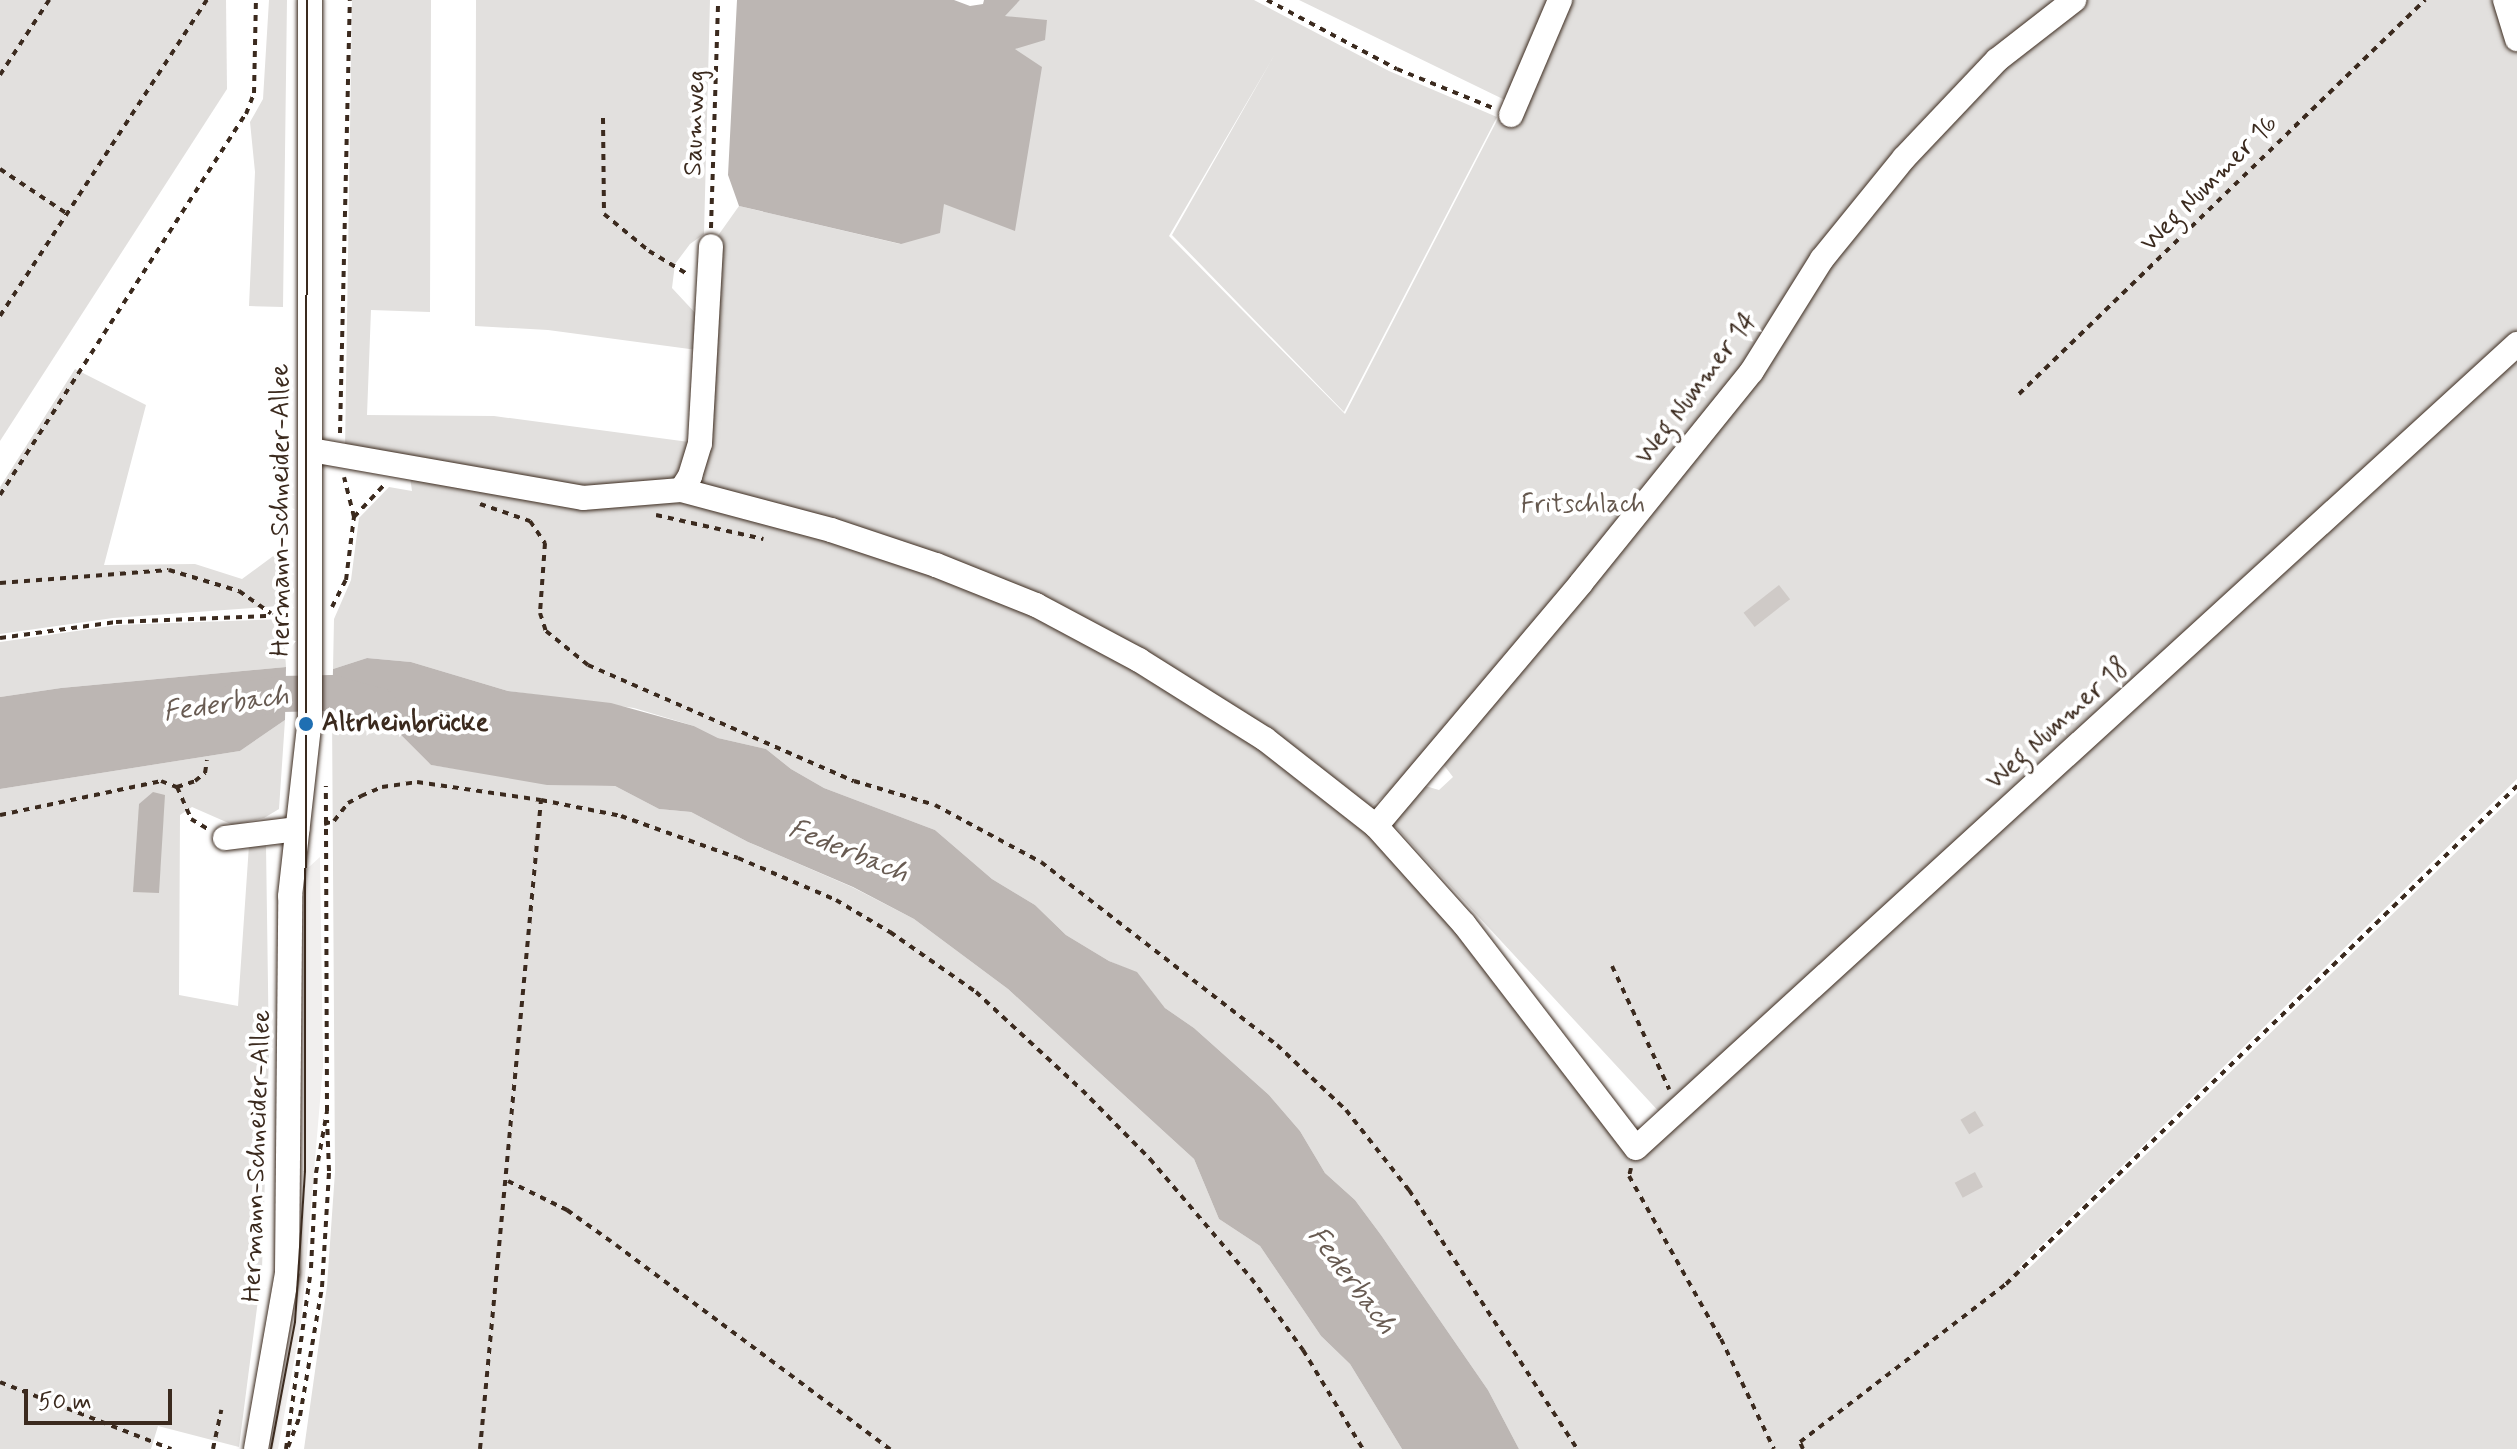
<!DOCTYPE html>
<html>
<head>
<meta charset="utf-8">
<style>
	body { margin:0 }
	#map { position:relative; width:2517px; height:1449px; overflow:hidden; background:#fff; font-family:Mynerve,sans-serif }
	div>[style] { position:absolute }
	.built>* { inset:0; background:#f1efee }
	.green>* { inset:0; background:#e2e0de }
	.water>* { inset:0; background:#bcb6b3 }
	.river>* { height:36px; margin:-18px; padding:0 18px; transform-origin:18px; border-radius:18px; background:#bcb6b3 }
	.building>* { inset:0; background:#cfcac7; transform-origin:0 0 }
	.path>* { height:4px; margin-top:-2px; transform-origin:0; background:repeating-linear-gradient(90deg,#3b2a1e 0 6px,transparent 0 12px) }
	.roads { filter:drop-shadow(0 0 2px #3b2a1e) drop-shadow(0 0 2px #3b2a1e) }
	.minor>* { height:24px; margin:-12px; padding:0 12px; transform-origin:12px; border-radius:12px; background:#fff }
	.tram>* { height:2px; margin:-1px; padding:0 1px; transform-origin:1px; border-radius:1px; background:#3b2a1e }
	.dots>* { width:22px; height:22px; translate:-50% -50%; box-sizing:border-box; border:4px solid #fff; border-radius:50% }
	span { translate:-50% -50%; white-space:nowrap; text-align:center; line-height:1.15; -webkit-text-stroke:8px #fff; paint-order:stroke }
	.street-label { font-size:26px; color:#3b2a1e }
	.park-label { font-size:26px; color:#65584e }
	.poi-label { font-size:26px; color:#3b2a1e; font-weight:700 }
	.left { translate:0 -50%; text-align:left }
	.water-label { font-size:28px; color:#685b52; font-style:italic }
	.scale { position:absolute; left:24px; top:1389px; width:148px; height:36px; box-sizing:border-box; border:4px solid #3b2a1e; border-top:0; padding-left:10px; font-size:24px; line-height:28px; white-space:nowrap; color:#3b2a1e; -webkit-text-stroke:6px #fff; paint-order:stroke }
</style>
</head>
<body>
<div id="map">
	<div class="built">
		<i style="clip-path:polygon(320px 857px,323px 1066px,301px 1323px,278px 1449px,264px 1449px,286px 1336px,299px 876px)"></i>
	</div>
	<div class="green">
		<i style="clip-path:polygon(0 0,226px 0,227px 89px,0 441px)"></i>
		<i style="clip-path:polygon(269px 0,287px 0,283px 307px,249px 306px,255px 172px,250px 122px,263px 99px)"></i>
		<i style="clip-path:polygon(352px 0,431px 0,430px 312px,371px 310px,367px 415px,494px 416px,689px 442px,673px 484px,584px 489px,345px 450px)"></i>
		<i style="clip-path:polygon(476px 0,710px 0,704px 234px,690px 244px,675px 264px,672px 288px,699px 317px,697px 350px,548px 330px,475px 326px)"></i>
		<i style="clip-path:polygon(1020px 0,1254px 0,1389px 71px,1497px 117px,1344px 412px,1172px 235px,1275px 54px,1169px 236px,1345px 414px,1507px 101px,1299px 0,2517px 0,2517px 779px,2019px 1267px,2027px 1270px,2517px 793px,2517px 1449px,1519px 1449px,1488px 1390px,1381px 1235px,1355px 1200px,1325px 1173px,1300px 1131px,1269px 1095px,1194px 1028px,1165px 1008px,1137px 973px,1109px 961px,1066px 935px,1035px 905px,992px 879px,935px 830px,824px 788px,791px 769px,766px 749px,718px 738px,694px 726px,634px 708px,508px 691px,411px 662px,367px 658px,333px 669px,334px 619px,351px 580px,359px 518px,389px 487px,412px 491px,409px 470px,684px 501px,919px 565px,1039px 612px,1178px 690px,1367px 828px,1435px 898px,1626px 1146px,1662px 1115px,1392px 823px,1422px 785px,1439px 790px,1453px 777px,1443px 764px,1391px 791px,1371px 806px,1356px 804px,1112px 635px,695px 483px,717px 237px,739px 206px,900px 244px,943px 204px,1014px 48px,1047px 21px,1004px 16px)"></i>
		<i style="clip-path:polygon(75px 369px,146px 405px,104px 565px,195px 564px,242px 579px,280px 551px,279px 606px,113px 618px,0 634px,0 487px)"></i>
		<i style="clip-path:polygon(283px 619px,286px 667px,61px 688px,0 697px,0 642px,118px 625px)"></i>
		<i style="clip-path:polygon(349px 710px,390px 724px,431px 765px,564px 785px,615px 786px,659px 809px,691px 812px,748px 842px,852px 887px,914px 919px,1008px 989px,1194px 1159px,1219px 1219px,1260px 1246px,1321px 1336px,1350px 1364px,1402px 1449px,304px 1449px,327px 1286px,335px 1172px,332px 713px)"></i>
		<i style="clip-path:polygon(285px 720px,279px 809px,264px 818px,233px 825px,192px 807px,180px 815px,179px 995px,238px 1006px,249px 845px,266px 845px,269px 1055px,262px 1269px,239px 1447px,158px 1426px,151px 1449px,0 1449px,0 789px,240px 751px)"></i>
	</div>
	<div class="water">
		<i style="clip-path:polygon(737px 0,954px 0,970px 6px,983px 4px,984px 0,1020px 0,1005px 16px,1047px 20px,1045px 40px,1015px 49px,1042px 67px,1015px 231px,944px 204px,940px 233px,901px 244px,739px 206px,728px 175px)"></i>
		<i style="clip-path:polygon(367px 658px,411px 662px,508px 691px,611px 703px,694px 726px,718px 738px,766px 749px,791px 769px,824px 788px,935px 830px,992px 879px,1035px 905px,1066px 935px,1109px 961px,1137px 972px,1165px 1008px,1194px 1028px,1269px 1095px,1300px 1131px,1325px 1173px,1355px 1200px,1381px 1235px,1488px 1390px,1519px 1449px,1402px 1449px,1350px 1364px,1321px 1336px,1260px 1246px,1219px 1219px,1194px 1159px,1008px 989px,914px 919px,853px 887px,748px 842px,691px 812px,659px 809px,615px 786px,547px 785px,431px 765px,390px 724px,349px 710px,332px 713px,333px 669px)"></i>
		<i style="clip-path:polygon(286px 667px,285px 720px,240px 751px,0 789px,0 697px,61px 688px)"></i>
		<i style="clip-path:polygon(153px 792px,165px 795px,159px 893px,133px 892px,139px 804px)"></i>
	</div>
	<div class="river">
		<i style="left:236px;top:701px;width:46px;rotate:-8.8deg"></i>
		<i style="left:281px;top:694px;width:51px;rotate:-1.1deg"></i>
		<i style="left:332px;top:693px;width:49px;rotate:15.5deg"></i>
	</div>
	<div class="building">
		<i style="left:1779px;top:585px;width:18px;height:45px;rotate:52deg"></i>
		<i style="left:1975px;top:1111px;width:17px;height:17px;rotate:59deg"></i>
		<i style="left:1975px;top:1172px;width:17px;height:23px;rotate:62deg"></i>
	</div>
	<div class="path">
		<i style="left:1267px;top:0;width:147px;rotate:28deg"></i>
		<i style="left:1397px;top:69px;width:104px;rotate:22.1deg"></i>
		<i style="left:0;top:75px;width:90px;rotate:-56.8deg"></i>
		<i style="left:603px;top:118px;width:96px;rotate:89.4deg"></i>
		<i style="left:604px;top:214px;width:58px;rotate:39.4deg"></i>
		<i style="left:649px;top:251px;width:47px;rotate:31deg"></i>
		<i style="left:0;top:169px;width:79px;rotate:33.7deg"></i>
		<i style="left:711px;top:228px;width:228px;rotate:-88.2deg"></i>
		<i style="left:0;top:316px;width:378px;rotate:-56.8deg"></i>
		<i style="left:2019px;top:394px;width:566px;rotate:-44.14deg"></i>
		<i style="left:340px;top:433px;width:433px;rotate:-88.7deg"></i>
		<i style="left:0;top:495px;width:454px;rotate:-57.2deg"></i>
		<i style="left:246px;top:114px;width:22px;rotate:-69deg"></i>
		<i style="left:254px;top:93px;width:93px;rotate:-88.8deg"></i>
		<i style="left:480px;top:504px;width:53px;rotate:18.8deg"></i>
		<i style="left:530px;top:521px;width:27px;rotate:56deg"></i>
		<i style="left:545px;top:543px;width:70px;rotate:94.1deg"></i>
		<i style="left:540px;top:613px;width:19px;rotate:72deg"></i>
		<i style="left:546px;top:631px;width:54px;rotate:39deg"></i>
		<i style="left:588px;top:665px;width:290px;rotate:23.6deg"></i>
		<i style="left:854px;top:781px;width:84px;rotate:16.5deg"></i>
		<i style="left:935px;top:805px;width:120px;rotate:28.3deg"></i>
		<i style="left:1041px;top:862px;width:299px;rotate:37.8deg"></i>
		<i style="left:1277px;top:1045px;width:95px;rotate:43.3deg"></i>
		<i style="left:1346px;top:1110px;width:102px;rotate:51.8deg"></i>
		<i style="left:1409px;top:1190px;width:309px;rotate:57deg"></i>
		<i style="left:656px;top:515px;width:110px;rotate:12.6deg"></i>
		<i style="left:354px;top:517px;width:44px;rotate:-46.8deg"></i>
		<i style="left:0;top:583px;width:169px;rotate:-4.4deg"></i>
		<i style="left:169px;top:570px;width:73px;rotate:16.7deg"></i>
		<i style="left:239px;top:591px;width:39px;rotate:35deg"></i>
		<i style="left:332px;top:607px;width:30px;rotate:-63deg"></i>
		<i style="left:346px;top:580px;width:64px;rotate:-82.8deg"></i>
		<i style="left:354px;top:517px;width:41px;rotate:-104deg"></i>
		<i style="left:0;top:638px;width:117px;rotate:-7.9deg"></i>
		<i style="left:116px;top:622px;width:172px;rotate:-2.3deg"></i>
		<i style="left:177px;top:787px;width:19px;rotate:-18deg"></i>
		<i style="left:195px;top:781px;width:13px;rotate:-39deg"></i>
		<i style="left:205px;top:773px;width:13px;rotate:-81deg"></i>
		<i style="left:0;top:815px;width:165px;rotate:-11.9deg"></i>
		<i style="left:161px;top:781px;width:17px;rotate:21deg"></i>
		<i style="left:177px;top:787px;width:35px;rotate:66deg"></i>
		<i style="left:191px;top:819px;width:21px;rotate:31deg"></i>
		<i style="left:324px;top:824px;width:10px;rotate:-17deg"></i>
		<i style="left:334px;top:821px;width:23px;rotate:-52deg"></i>
		<i style="left:348px;top:803px;width:15px;rotate:-28deg"></i>
		<i style="left:361px;top:796px;width:23px;rotate:-23deg"></i>
		<i style="left:382px;top:787px;width:35px;rotate:-8deg"></i>
		<i style="left:417px;top:782px;width:125px;rotate:8.3deg"></i>
		<i style="left:541px;top:800px;width:82px;rotate:11.3deg"></i>
		<i style="left:621px;top:816px;width:124px;rotate:19.7deg"></i>
		<i style="left:738px;top:858px;width:107px;rotate:23.2deg"></i>
		<i style="left:836px;top:900px;width:63px;rotate:30.7deg"></i>
		<i style="left:890px;top:932px;width:105px;rotate:34.9deg"></i>
		<i style="left:976px;top:992px;width:144px;rotate:42.8deg"></i>
		<i style="left:1082px;top:1090px;width:97px;rotate:45.4deg"></i>
		<i style="left:1150px;top:1159px;width:156px;rotate:49.7deg"></i>
		<i style="left:1251px;top:1278px;width:89px;rotate:54.2deg"></i>
		<i style="left:1303px;top:1350px;width:116px;rotate:58.8deg"></i>
		<i style="left:1612px;top:966px;width:136px;rotate:65.1deg"></i>
		<i style="left:1631px;top:1168px;width:8px;rotate:104deg"></i>
		<i style="left:1629px;top:1176px;width:187px;rotate:60.6deg"></i>
		<i style="left:1721px;top:1339px;width:122px;rotate:64.3deg"></i>
		<i style="left:508px;top:1181px;width:66px;rotate:26.2deg"></i>
		<i style="left:567px;top:1210px;width:60px;rotate:35.5deg"></i>
		<i style="left:616px;top:1245px;width:342px;rotate:36.7deg"></i>
		<i style="left:311px;top:1268px;width:95px;rotate:-87deg"></i>
		<i style="left:316px;top:1173px;width:63px;rotate:-79.9deg"></i>
		<i style="left:327px;top:1111px;width:325px;rotate:-90.2deg"></i>
		<i style="left:0;top:1382px;width:184px;rotate:21.4deg"></i>
		<i style="left:288px;top:1447px;width:33px;rotate:-69deg"></i>
		<i style="left:300px;top:1416px;width:131px;rotate:-80.3deg"></i>
		<i style="left:322px;top:1287px;width:116px;rotate:-86.5deg"></i>
		<i style="left:329px;top:1171px;width:51px;rotate:-92.2deg"></i>
		<i style="left:213px;top:1449px;width:40px;rotate:-78deg"></i>
		<i style="left:286px;top:1449px;width:174px;rotate:-82.1deg"></i>
		<i style="left:480px;top:1449px;width:652px;rotate:-84.63deg"></i>
		<i style="left:1803px;top:1449px;width:8px;rotate:-113deg"></i>
		<i style="left:1800px;top:1442px;width:260px;rotate:-37.5deg"></i>
		<i style="left:2006px;top:1284px;width:714px;rotate:-44.26deg"></i>
	</div>
	<div class="roads">
		<div class="minor">
			<i style="left:2505px;top:0;width:41px;rotate:72.9deg"></i>
			<i style="left:1511px;top:115px;width:125px;rotate:-66.9deg"></i>
			<i style="left:311px;top:450px;width:276px;rotate:10deg"></i>
			<i style="left:583px;top:498px;width:98px;rotate:-4.7deg"></i>
			<i style="left:681px;top:490px;width:17px;rotate:-57deg"></i>
			<i style="left:690px;top:476px;width:34px;rotate:-73deg"></i>
			<i style="left:700px;top:443px;width:197px;rotate:-86.8deg"></i>
			<i style="left:681px;top:490px;width:155px;rotate:14.9deg"></i>
			<i style="left:831px;top:530px;width:111px;rotate:18.4deg"></i>
			<i style="left:936px;top:565px;width:108px;rotate:21.8deg"></i>
			<i style="left:1036px;top:605px;width:117px;rotate:28.1deg"></i>
			<i style="left:1139px;top:660px;width:149px;rotate:32.1deg"></i>
			<i style="left:1265px;top:739px;width:141px;rotate:38.1deg"></i>
			<i style="left:1376px;top:826px;width:132px;rotate:48.1deg"></i>
			<i style="left:1464px;top:924px;width:282px;rotate:52.5deg"></i>
			<i style="left:1636px;top:1148px;width:1193px;rotate:-42.38deg"></i>
			<i style="left:1376px;top:826px;width:318px;rotate:-49.8deg"></i>
			<i style="left:1581px;top:583px;width:272px;rotate:-51.1deg"></i>
			<i style="left:1752px;top:371px;width:132px;rotate:-58deg"></i>
			<i style="left:1822px;top:259px;width:130px;rotate:-50.9deg"></i>
			<i style="left:1904px;top:158px;width:135px;rotate:-46.5deg"></i>
			<i style="left:1997px;top:60px;width:98px;rotate:-37.9deg"></i>
			<i style="left:225px;top:838px;width:73px;rotate:-7.1deg"></i>
			<i style="left:256px;top:1449px;width:179px;rotate:-80deg"></i>
			<i style="left:287px;top:1273px;width:377px;rotate:-89.5deg"></i>
			<i style="left:290px;top:896px;width:178px;rotate:-83.6deg"></i>
			<i style="left:310px;top:719px;width:719px;rotate:-90deg"></i>
		</div>
	</div>
	<div class="tram">
		<i style="left:271px;top:1449px;width:129px;rotate:-79.3deg"></i>
		<i style="left:295px;top:1322px;width:151px;rotate:-86.2deg"></i>
		<i style="left:305px;top:1171px;width:1171px;rotate:-89.9deg"></i>
	</div>
	<div class="dots">
		<i style="left:306px;top:724px;background:#1f6fb2"></i>
	</div>
	<div class="street-label">
		<span style="left:696px;top:123px;rotate:-88deg">Saumweg</span>
		<span style="left:2210px;top:184px;rotate:-45deg">Weg Nummer 16</span>
		<span style="left:1697px;top:389px;rotate:-53deg">Weg Nummer 14</span>
		<span style="left:282px;top:510px;rotate:-90deg">Hermann-Schneider-Allee</span>
		<span style="left:2058px;top:725px;rotate:-42deg">Weg Nummer 18</span>
		<span style="left:258px;top:1156px;rotate:-88deg">Hermann-Schneider-Allee</span>
	</div>
	<div class="park-label">
		<span style="left:1583px;top:506px">Fritschlach</span>
	</div>
	<div class="poi-label">
		<span class="left" style="left:322px;top:724px">Altrheinbrücke</span>
	</div>
	<div class="water-label">
		<span style="left:226px;top:705px;rotate:-8deg">Federbach</span>
		<span style="left:848px;top:852px;rotate:22deg">Federbach</span>
		<span style="left:1351px;top:1281px;rotate:53deg">Federbach</span>
	</div>
	<div class="scale">50 m</div>
</div>
</body>
</html>
